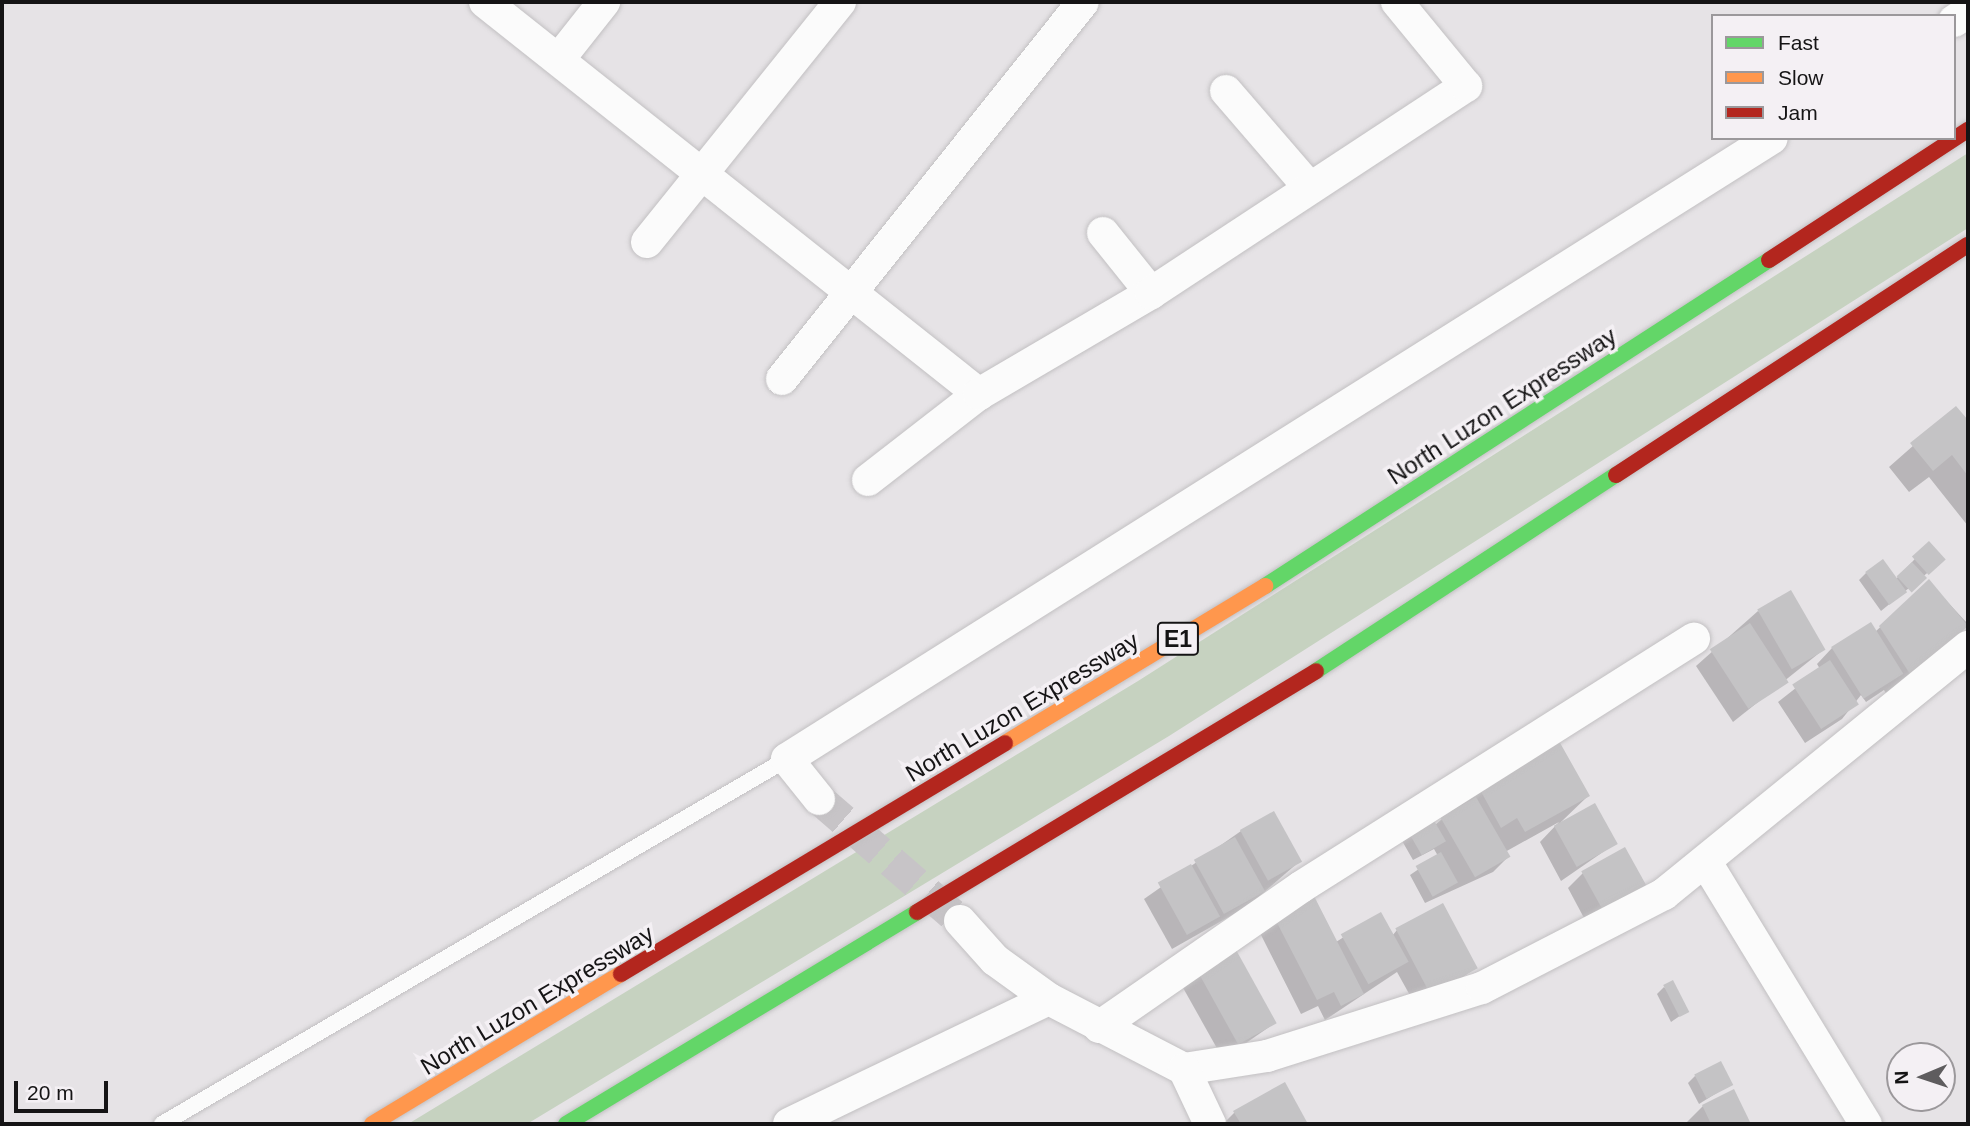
<!DOCTYPE html>
<html>
<head>
<meta charset="utf-8">
<style>
	body { margin:0 }
	#map { position:relative; width:1970px; height:1126px; overflow:hidden; background:#e6e3e6; font-family:Arial,sans-serif }
	div>[style] { position:absolute }
	.green>* { inset:0; background:#c6d2c0 }
	.shadow>* { inset:0; background:#0003 }
	.building>* { inset:0; background:#c4c3c5; transform-origin:0 0 }
	.street-tunnel>* { height:32px; margin-top:-16px; transform-origin:0; background:repeating-linear-gradient(90deg,#c7c4c7 0 32px,transparent 0 48px) }
	.roads { filter:drop-shadow(0 0 2px #c2c0c2) drop-shadow(0 0 2px #c2c0c2) }
	.lane>* { height:16px; margin:-8px; padding:0 8px; transform-origin:8px; border-radius:8px; background:#fbfbfb }
	.street>* { height:32px; margin:-16px; padding:0 16px; transform-origin:16px; border-radius:16px; background:#fbfbfb }
	.fast>* { height:16px; margin:-8px; padding:0 8px; transform-origin:8px; border-radius:8px; background:#63d668 }
	.slow>* { height:16px; margin:-8px; padding:0 8px; transform-origin:8px; border-radius:8px; background:#ff974d }
	.jam>* { height:16px; margin:-8px; padding:0 8px; transform-origin:8px; border-radius:8px; background:#b3261e }
	span { translate:-50% -50%; white-space:nowrap; text-align:center; line-height:1.15; -webkit-text-stroke:7px #f4f0f4; paint-order:stroke }
	.shield-label span { padding:2px 5px; background:#f4f0f4; border:2px solid; border-radius:5px; -webkit-text-stroke-width:0 }
	.shield-label { font-size:23px; color:#151415; font-weight:700 }
	.street-label { font-size:24px; color:#151415 }
	.frame { position:absolute; inset:0; border:4px solid #151415; pointer-events:none }
	.legend { position:absolute; left:1711px; top:14px; width:245px; height:126px; box-sizing:border-box; background:#f4f0f4; border:2px solid #9b989b; margin:0; padding:9px 12px; list-style:none; font-size:21px; color:#151415 }
	.legend li { display:flex; align-items:center; gap:14px; height:35px }
	.legend b { width:35px; border:2px solid #9b989b }
	.north { position:absolute; left:1886px; top:1042px; width:70px; height:70px; box-sizing:border-box; background:#f4f0f4; border:2px solid #9b989b; border-radius:50%; rotate:268deg; font-size:19px; font-weight:700; line-height:28px; text-align:center; color:#151415 }
	.north::after { content:''; display:block; margin:auto; width:24px; height:32px; background:#5e5c5e; clip-path:polygon(50% 0,100% 100%,50% 72%,0 100%) }
	.scale { position:absolute; left:14px; top:1081px; width:94px; height:32px; box-sizing:border-box; border:4px solid #151415; border-top:0; padding-left:9px; font-size:21px; line-height:24px; white-space:nowrap; color:#151415; -webkit-text-stroke:5px #f4f0f4; paint-order:stroke }
</style>
</head>
<body>
<div id="map">
	<div class="green">
		<i style="clip-path:polygon(1968px 153px,1968px 228px,1169px 736px,527px 1124px,408px 1124px,1138px 681px)"></i>
	</div>
	<div class="shadow">
		<i style="clip-path:polygon(1956px 408px,1968px 423px,1968px 526px,1929px 477px,1909px 492px,1889px 467px)"></i>
		<i style="clip-path:polygon(1929px 544px,1943px 560px,1881px 611px,1859px 580px,1866px 573px,1896px 579px)"></i>
		<i style="clip-path:polygon(1929px 582px,1968px 624px,1889px 698px,1884px 690px,1866px 702px,1861px 695px,1842px 719px,1805px 743px,1778px 702px,1820px 669px,1817px 664px,1832px 648px,1875px 632px)"></i>
		<i style="clip-path:polygon(1758px 611px,1823px 650px,1733px 722px,1696px 666px)"></i>
		<i style="clip-path:polygon(1479px 787px,1588px 796px,1561px 822px,1616px 843px,1561px 881px,1540px 842px,1559px 822px,1505px 852px,1508px 857px,1493px 872px,1425px 903px,1410px 875px,1438px 856px,1434px 849px,1413px 860px,1401px 839px,1435px 825px)"></i>
		<i style="clip-path:polygon(1241px 831px,1300px 861px,1248px 906px,1172px 949px,1144px 899px)"></i>
		<i style="clip-path:polygon(1583px 873px,1649px 893px,1591px 931px,1568px 888px)"></i>
		<i style="clip-path:polygon(1380px 914px,1392px 936px,1397px 930px,1476px 968px,1417px 1008px,1397px 972px,1325px 1020px,1318px 1006px,1301px 1014px,1260px 933px,1275px 918px,1336px 942px)"></i>
		<i style="clip-path:polygon(1197px 971px,1275px 1023px,1223px 1059px,1182px 986px)"></i>
		<i style="clip-path:polygon(1664px 987px,1687px 1011px,1671px 1022px,1657px 994px)"></i>
		<i style="clip-path:polygon(1695px 1076px,1731px 1084px,1699px 1104px,1688px 1083px)"></i>
		<i style="clip-path:polygon(1285px 1084px,1306px 1124px,1223px 1124px,1234px 1113px)"></i>
		<i style="clip-path:polygon(1733px 1091px,1749px 1124px,1685px 1124px,1703px 1106px)"></i>
	</div>
	<div class="building">
		<i style="clip-path:polygon(1956px 406px,1968px 420px,1968px 476px,1952px 455px,1933px 471px,1910px 443px)"></i>
		<i style="left:1929px;top:541px;width:25px;height:23px;rotate:48deg"></i>
		<i style="left:1883px;top:559px;width:41px;height:22px;rotate:54deg"></i>
		<i style="left:1912px;top:562px;width:22px;height:21px;rotate:47deg"></i>
		<i style="clip-path:polygon(1929px 579px,1968px 626px,1912px 677px,1879px 626px)"></i>
		<i style="left:1791px;top:590px;width:69px;height:39px;rotate:60deg"></i>
		<i style="left:1871px;top:622px;width:61px;height:47px;rotate:58deg"></i>
		<i style="left:1750px;top:623px;width:71px;height:48px;rotate:57deg"></i>
		<i style="left:1830px;top:660px;width:53px;height:45px;rotate:57deg"></i>
		<i style="clip-path:polygon(1559px 741px,1590px 796px,1525px 832px,1517px 818px,1501px 828px,1478px 786px)"></i>
		<i style="left:1476px;top:797px;width:69px;height:41px;rotate:60deg"></i>
		<i style="left:1595px;top:803px;width:47px;height:47px;rotate:61deg"></i>
		<i style="left:1274px;top:811px;width:58px;height:39px;rotate:61deg"></i>
		<i style="left:1432px;top:817px;width:28px;height:28px;rotate:60deg"></i>
		<i style="left:1235px;top:837px;width:62px;height:47px;rotate:61deg"></i>
		<i style="left:1625px;top:847px;width:53px;height:50px;rotate:61deg"></i>
		<i style="left:1441px;top:852px;width:35px;height:29px;rotate:61deg"></i>
		<i style="left:1191px;top:864px;width:60px;height:38px;rotate:61deg"></i>
		<i style="clip-path:polygon(1314px 896px,1364px 994px,1341px 1006px,1334px 992px,1317px 1000px,1274px 917px)"></i>
		<i style="left:1443px;top:903px;width:74px;height:54px;rotate:62deg"></i>
		<i style="left:1381px;top:912px;width:57px;height:46px;rotate:61deg"></i>
		<i style="left:1235px;top:948px;width:86px;height:44px;rotate:61deg"></i>
		<i style="left:1673px;top:980px;width:36px;height:11px;rotate:63deg"></i>
		<i style="left:1721px;top:1061px;width:27px;height:30px;rotate:63deg"></i>
		<i style="clip-path:polygon(1285px 1082px,1308px 1124px,1241px 1124px,1233px 1111px)"></i>
		<i style="clip-path:polygon(1734px 1089px,1751px 1124px,1711px 1124px,1702px 1105px)"></i>
	</div>
	<div class="street-tunnel">
		<i style="left:819px;top:799px;width:177px;rotate:40.9deg"></i>
	</div>
	<div class="roads">
		<div class="lane">
			<i style="left:162px;top:1124px;width:724px;rotate:-30.28deg"></i>
		</div>
		<div class="street">
			<i style="left:485px;top:2px;width:631px;rotate:38.43deg"></i>
			<i style="left:1954px;top:21px;width:17px;rotate:-33deg"></i>
			<i style="left:559px;top:59px;width:73px;rotate:-51.7deg"></i>
			<i style="left:1226px;top:91px;width:124px;rotate:49.2deg"></i>
			<i style="left:1103px;top:233px;width:77px;rotate:51.3deg"></i>
			<i style="left:647px;top:242px;width:308px;rotate:-51.2deg"></i>
			<i style="left:782px;top:379px;width:482px;rotate:-51.4deg"></i>
			<i style="left:868px;top:480px;width:140px;rotate:-37.8deg"></i>
			<i style="left:979px;top:394px;width:199px;rotate:-30.4deg"></i>
			<i style="left:1151px;top:293px;width:377px;rotate:-33.3deg"></i>
			<i style="left:1466px;top:86px;width:109px;rotate:-129.4deg"></i>
			<i style="left:819px;top:799px;width:51px;rotate:-128.7deg"></i>
			<i style="left:787px;top:759px;width:1164px;rotate:-32.23deg"></i>
			<i style="left:1707px;top:864px;width:305px;rotate:58.6deg"></i>
			<i style="left:960px;top:921px;width:52px;rotate:48.1deg"></i>
			<i style="left:995px;top:960px;width:67px;rotate:35.8deg"></i>
			<i style="left:1049px;top:999px;width:152px;rotate:27.4deg"></i>
			<i style="left:1184px;top:1069px;width:84px;rotate:-8.9deg"></i>
			<i style="left:1267px;top:1056px;width:225px;rotate:-17.6deg"></i>
			<i style="left:1482px;top:988px;width:205px;rotate:-27.3deg"></i>
			<i style="left:1664px;top:894px;width:392px;rotate:-39.1deg"></i>
			<i style="left:1099px;top:1027px;width:246px;rotate:-34.7deg"></i>
			<i style="left:1301px;top:887px;width:465px;rotate:-32.3deg"></i>
			<i style="left:1184px;top:1069px;width:61px;rotate:64.7deg"></i>
			<i style="left:789px;top:1124px;width:288px;rotate:-25.7deg"></i>
		</div>
		<div class="fast">
			<i style="left:1265px;top:586px;width:600px;rotate:-32.9deg"></i>
			<i style="left:1316px;top:671px;width:358px;rotate:-33.2deg"></i>
			<i style="left:566px;top:1124px;width:410px;rotate:-31.1deg"></i>
		</div>
		<div class="slow">
			<i style="left:1005px;top:743px;width:304px;rotate:-31.1deg"></i>
			<i style="left:372px;top:1124px;width:291px;rotate:-31.1deg"></i>
		</div>
		<div class="jam">
			<i style="left:1769px;top:260px;width:238px;rotate:-33.2deg"></i>
			<i style="left:1616px;top:475px;width:420px;rotate:-33.2deg"></i>
			<i style="left:917px;top:912px;width:466px;rotate:-31.1deg"></i>
			<i style="left:621px;top:974px;width:448px;rotate:-31deg"></i>
		</div>
	</div>
	<div class="shield-label">
		<span style="left:1178px;top:639px">E1</span>
	</div>
	<div class="street-label">
		<span style="left:1502px;top:406px;rotate:-33deg">North Luzon Expressway</span>
		<span style="left:1022px;top:707px;rotate:-31deg">North Luzon Expressway</span>
		<span style="left:537px;top:1000px;rotate:-31deg">North Luzon Expressway</span>
	</div>
	<div class="frame"></div>
	<ul class="legend">
	<li><b style="height:9px;background:#63d668"></b>Fast</li>
	<li><b style="height:9px;background:#ff974d"></b>Slow</li>
	<li><b style="height:9px;background:#b3261e"></b>Jam</li>
	</ul>
	<div class="north">N</div>
	<div class="scale">20 m</div>
</div>
</body>
</html>
